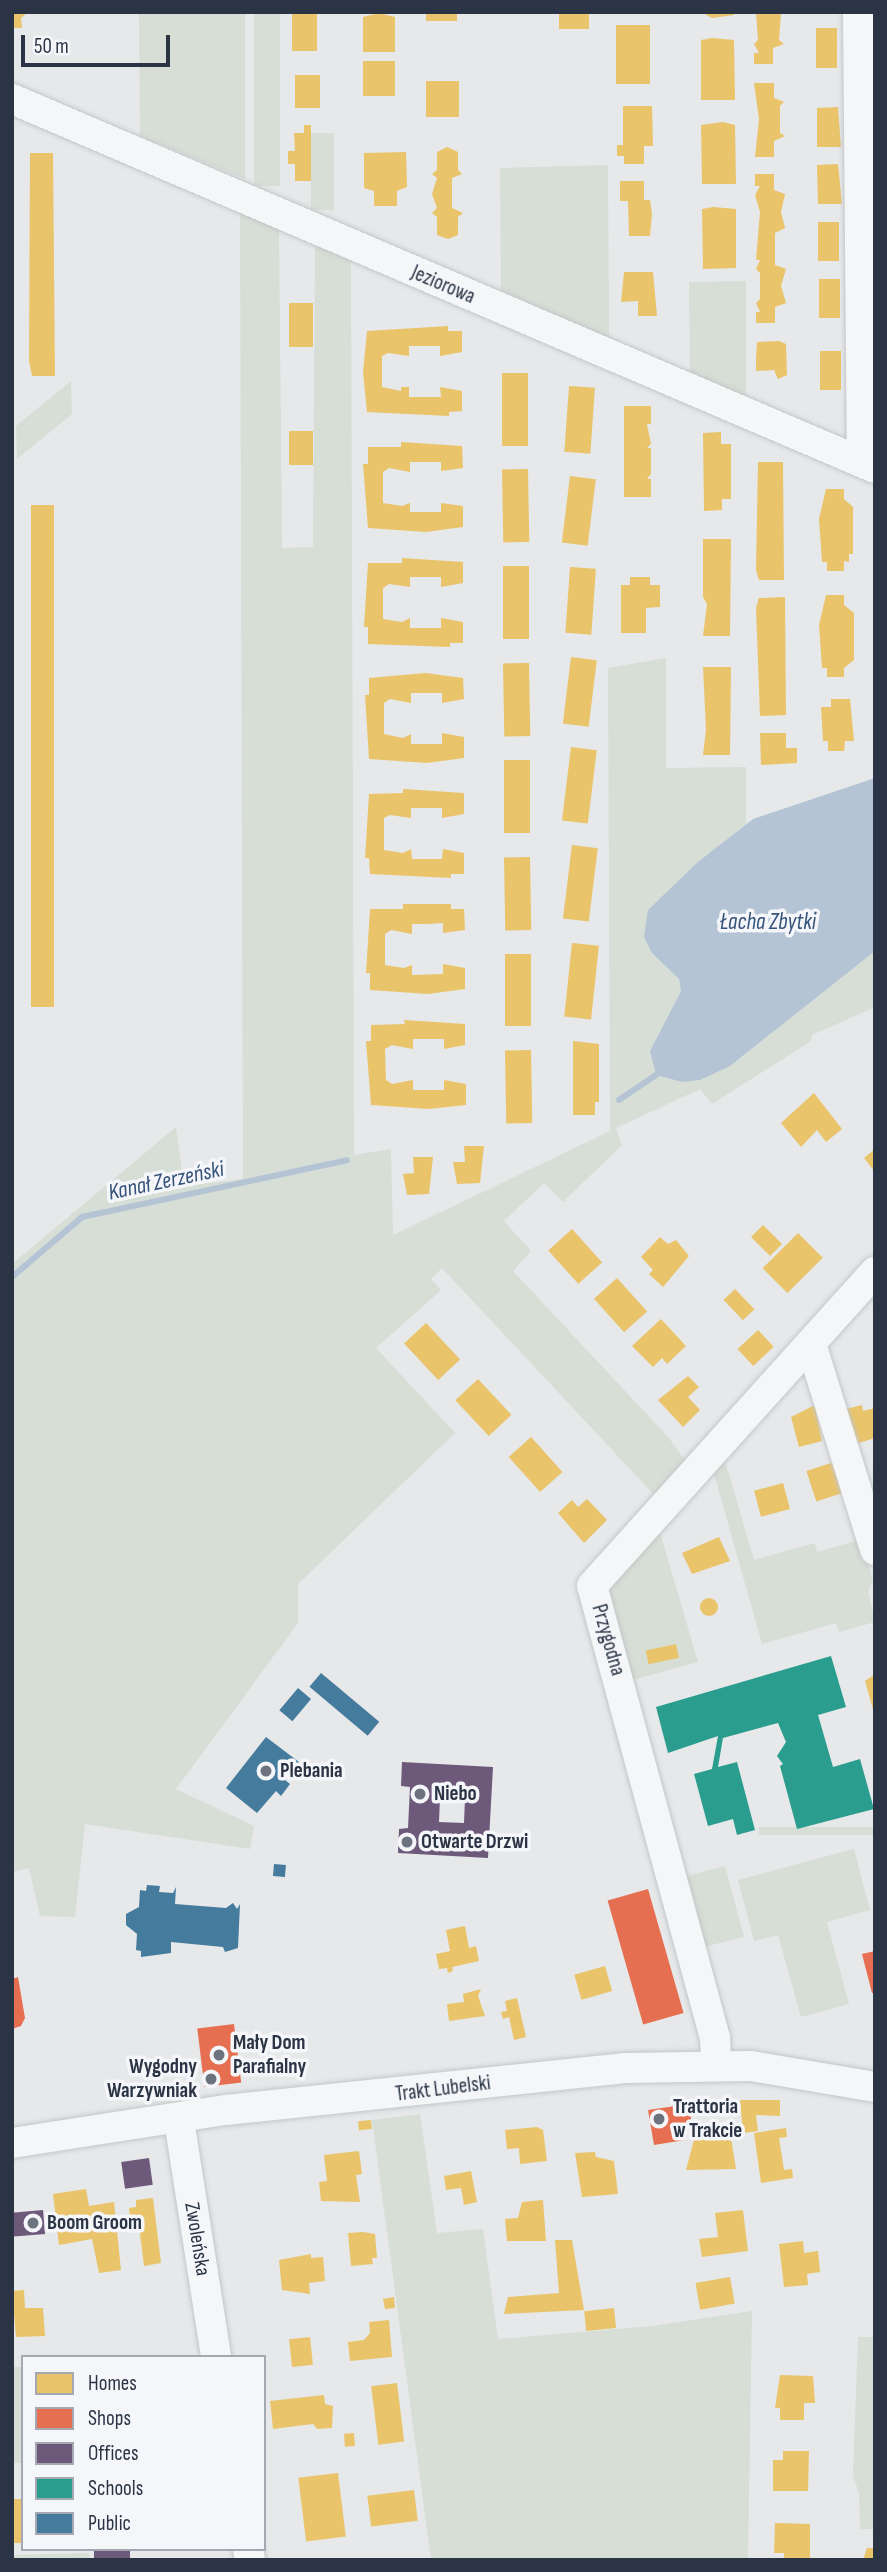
<!DOCTYPE html>
<html>
<head>
<meta charset="utf-8">
<style>
	body { margin:0 }
	#map { position:relative; width:887px; height:2572px; overflow:hidden; background:#e6e8ea; font-family:"Sofia Sans Condensed",sans-serif }
	div>[style] { position:absolute }
	.green>* { inset:0; background:#d6ded6; transform-origin:0 0 }
	.water>* { inset:0; background:#b4c4d5 }
	.homes>* { inset:0; background:#e9c46a; transform-origin:0 0 }
	.round { border-radius:50% }
	.shops>* { inset:0; background:#e76f51; transform-origin:0 0 }
	.offices>* { inset:0; background:#6d597a; transform-origin:0 0 }
	.schools>* { inset:0; background:#2a9d8f }
	.public>* { inset:0; background:#457b9d; transform-origin:0 0 }
	.stream>* { height:6px; margin:-3px; padding:0 3px; transform-origin:3px; border-radius:3px; background:#b4c4d5 }
	.roads { filter:drop-shadow(0 0 2px #c4c6c8) drop-shadow(0 0 2px #c4c6c8) }
	.minor>* { height:30px; margin:-15px; padding:0 15px; transform-origin:15px; border-radius:15px; background:#f5f6f7 }
	.dots>* { width:19px; height:19px; translate:-50% -50%; box-sizing:border-box; border:4px solid #f4f6f9; border-radius:50% }
	span { translate:-50% -50%; white-space:nowrap; text-align:center; line-height:1.15; -webkit-text-stroke:7px #f4f6f9; paint-order:stroke }
	.street-label { font-size:21px; color:#2b3445 }
	.poi-label { font-size:21px; color:#2b3445; font-weight:700 }
	.left { translate:0 -50%; text-align:left }
	.right { translate:-100% -50%; text-align:right }
	.water-label { font-size:23px; color:#34527a; font-style:italic }
	.frame { position:absolute; inset:0; border:14px solid #2b3445; pointer-events:none }
	.legend { position:absolute; left:21px; top:2355px; width:245px; height:196px; box-sizing:border-box; background:#f4f6f9; border:2px solid #a4a8b1; margin:0; padding:9px 12px; list-style:none; font-size:21px; color:#2b3445 }
	.legend li { display:flex; align-items:center; gap:14px; height:35px }
	.legend b { width:35px; border:2px solid #a4a8b1 }
	.scale { position:absolute; left:21px; top:35px; width:149px; height:32px; box-sizing:border-box; border:4px solid #2b3445; border-top:0; padding-left:9px; font-size:21px; line-height:24px; white-space:nowrap; color:#2b3445; -webkit-text-stroke:5px #f4f6f9; paint-order:stroke }
</style>
</head>
<body>
<div id="map">
	<div class="green">
		<i style="clip-path:polygon(139px 12px,245px 12px,245px 179px,140px 136px)"></i>
		<i style="left:254px;top:12px;width:26px;height:174px"></i>
		<i style="left:311px;top:133px;width:23px;height:77px"></i>
		<i style="clip-path:polygon(608px 165px,609px 339px,501px 290px,500px 168px)"></i>
		<i style="clip-path:polygon(240px 210px,279px 227px,282px 548px,313px 547px,315px 244px,351px 258px,354px 1155px,391px 1149px,393px 1235px,610px 1131px,608px 668px,666px 658px,666px 768px,746px 767px,746px 824px,699px 861px,652px 953px,679px 979px,681px 991px,650px 1051px,656px 1075px,730px 1066px,873px 952px,873px 1008px,812px 1035px,811px 1041px,712px 1104px,700px 1089px,616px 1128px,622px 1145px,563px 1202px,544px 1183px,504px 1221px,531px 1251px,513px 1271px,669px 1438px,688px 1465px,657px 1498px,442px 1268px,431px 1279px,441px 1290px,376px 1348px,455px 1433px,298px 1584px,298px 1623px,176px 1789px,254px 1826px,250px 1849px,85px 1824px,75px 1917px,40px 1916px,29px 1868px,12px 1872px,12px 1264px,176px 1127px,184px 1186px,243px 1179px)"></i>
		<i style="clip-path:polygon(746px 281px,746px 399px,690px 374px,689px 282px)"></i>
		<i style="clip-path:polygon(71px 381px,72px 414px,17px 459px,16px 426px)"></i>
		<i style="clip-path:polygon(724px 1457px,754px 1560px,815px 1543px,817px 1552px,863px 1539px,873px 1582px,868px 1590px,875px 1622px,839px 1632px,836px 1623px,762px 1644px,713px 1470px)"></i>
		<i style="clip-path:polygon(659px 1529px,698px 1662px,629px 1681px,608px 1584px)"></i>
		<i style="left:875px;top:1827px;width:8px;height:116px;rotate:90deg"></i>
		<i style="clip-path:polygon(854px 1849px,870px 1910px,827px 1922px,849px 2004px,801px 2017px,778px 1935px,754px 1941px,738px 1880px)"></i>
		<i style="left:725px;top:1866px;width:73px;height:41px;rotate:75deg"></i>
		<i style="clip-path:polygon(420px 2114px,437px 2233px,483px 2229px,498px 2339px,652px 2326px,752px 2311px,748px 2560px,431px 2560px,372px 2120px)"></i>
		<i style="clip-path:polygon(858px 2337px,875px 2337px,875px 2529px,860px 2529px,859px 2493px,853px 2476px)"></i>
		<i style="left:23px;top:2367px;width:96px;height:11px;rotate:90deg"></i>
		<i style="clip-path:polygon(89px 2553px,90px 2560px,12px 2560px,12px 2555px)"></i>
	</div>
	<div class="water">
		<i style="clip-path:polygon(875px 778px,875px 951px,730px 1066px,700px 1080px,682px 1082px,656px 1075px,650px 1051px,681px 991px,679px 979px,652px 953px,644px 937px,648px 910px,699px 861px,753px 819px)"></i>
	</div>
	<div class="homes">
		<i style="clip-path:polygon(12px 12px,28px 12px,21px 18px,22px 28px,12px 28px)"></i>
		<i style="left:292px;top:12px;width:25px;height:39px"></i>
		<i style="left:426px;top:12px;width:31px;height:9px"></i>
		<i style="left:559px;top:12px;width:30px;height:17px"></i>
		<i style="clip-path:polygon(701px 12px,734px 12px,734px 15px,712px 18px)"></i>
		<i style="clip-path:polygon(756px 12px,781px 12px,779px 40px,784px 44px,773px 48px,773px 64px,754px 64px,754px 53px,759px 53px,754px 44px,758px 40px)"></i>
		<i style="clip-path:polygon(379px 13px,395px 17px,395px 52px,363px 52px,363px 17px)"></i>
		<i style="left:616px;top:25px;width:34px;height:59px"></i>
		<i style="left:816px;top:28px;width:21px;height:40px"></i>
		<i style="clip-path:polygon(712px 38px,734px 40px,735px 100px,701px 100px,701px 40px)"></i>
		<i style="left:363px;top:61px;width:32px;height:35px"></i>
		<i style="left:295px;top:75px;width:25px;height:33px"></i>
		<i style="left:426px;top:81px;width:33px;height:36px"></i>
		<i style="clip-path:polygon(754px 83px,774px 83px,774px 98px,784px 102px,780px 106px,780px 133px,785px 136px,774px 141px,774px 157px,755px 157px,759px 119px)"></i>
		<i style="clip-path:polygon(623px 106px,652px 106px,653px 146px,644px 146px,644px 164px,624px 164px,624px 156px,617px 156px,617px 145px,623px 145px)"></i>
		<i style="clip-path:polygon(838px 107px,841px 147px,817px 147px,817px 108px)"></i>
		<i style="clip-path:polygon(723px 122px,735px 125px,736px 184px,702px 184px,701px 125px)"></i>
		<i style="clip-path:polygon(304px 125px,311px 125px,311px 181px,295px 181px,295px 164px,288px 164px,288px 151px,295px 151px,294px 133px,304px 133px)"></i>
		<i style="clip-path:polygon(447px 147px,458px 152px,458px 170px,462px 174px,452px 178px,452px 208px,463px 213px,458px 217px,458px 235px,448px 239px,437px 235px,437px 217px,432px 213px,437px 208px,432px 194px,437px 178px,432px 174px,437px 170px,437px 152px)"></i>
		<i style="clip-path:polygon(406px 152px,407px 187px,397px 191px,397px 206px,374px 206px,374px 191px,364px 188px,364px 153px)"></i>
		<i style="clip-path:polygon(30px 153px,53px 153px,55px 376px,32px 376px,29px 361px)"></i>
		<i style="clip-path:polygon(838px 164px,842px 204px,818px 204px,817px 165px)"></i>
		<i style="clip-path:polygon(755px 174px,774px 174px,774px 190px,785px 194px,781px 212px,785px 228px,775px 233px,775px 265px,786px 269px,781px 286px,786px 303px,775px 307px,775px 323px,756px 323px,756px 312px,760px 312px,756px 303px,760px 299px,760px 273px,756px 269px,760px 260px,756px 260px,760px 212px,755px 195px,760px 186px,755px 186px)"></i>
		<i style="clip-path:polygon(620px 181px,644px 181px,644px 200px,650px 200px,652px 214px,650px 236px,629px 236px,628px 201px,620px 201px)"></i>
		<i style="clip-path:polygon(713px 207px,736px 209px,736px 268px,703px 269px,702px 209px)"></i>
		<i style="left:818px;top:222px;width:21px;height:39px"></i>
		<i style="clip-path:polygon(624px 272px,653px 272px,657px 316px,638px 316px,638px 301px,621px 302px)"></i>
		<i style="left:819px;top:279px;width:21px;height:39px"></i>
		<i style="left:289px;top:303px;width:24px;height:44px"></i>
		<i style="clip-path:polygon(448px 326px,448px 331px,462px 331px,462px 352px,440px 356px,440px 346px,409px 346px,409px 356px,388px 353px,382px 356px,382px 387px,401px 391px,401px 387px,409px 387px,409px 397px,441px 397px,440px 387px,462px 391px,462px 411px,449px 412px,449px 416px,367px 412px,363px 372px,367px 331px)"></i>
		<i style="clip-path:polygon(779px 341px,786px 344px,787px 375px,778px 379px,774px 370px,756px 371px,756px 359px,757px 342px)"></i>
		<i style="left:820px;top:351px;width:21px;height:39px"></i>
		<i style="left:528px;top:373px;width:73px;height:26px;rotate:90deg"></i>
		<i style="left:569px;top:386px;width:26px;height:66px;rotate:4deg"></i>
		<i style="clip-path:polygon(624px 406px,651px 406px,651px 424px,647px 424px,651px 444px,647px 448px,651px 448px,651px 474px,647px 479px,651px 479px,651px 497px,624px 497px)"></i>
		<i style="left:289px;top:431px;width:24px;height:34px"></i>
		<i style="clip-path:polygon(721px 432px,721px 444px,731px 444px,731px 499px,722px 499px,722px 510px,704px 511px,703px 433px)"></i>
		<i style="clip-path:polygon(401px 442px,462px 446px,463px 468px,441px 471px,441px 462px,410px 462px,410px 472px,389px 468px,383px 472px,383px 503px,402px 506px,410px 503px,410px 512px,441px 512px,441px 503px,463px 506px,463px 527px,426px 532px,368px 528px,363px 464px,368px 464px,368px 447px,401px 447px)"></i>
		<i style="clip-path:polygon(758px 462px,783px 462px,784px 580px,759px 580px,756px 570px)"></i>
		<i style="left:528px;top:469px;width:73px;height:26px;rotate:89deg"></i>
		<i style="left:570px;top:476px;width:26px;height:67px;rotate:7deg"></i>
		<i style="clip-path:polygon(826px 489px,844px 489px,844px 499px,853px 507px,853px 554px,849px 554px,849px 562px,844px 561px,844px 571px,827px 571px,827px 562px,822px 562px,819px 519px)"></i>
		<i style="left:31px;top:505px;width:23px;height:502px"></i>
		<i style="clip-path:polygon(703px 539px,731px 539px,730px 636px,703px 636px,707px 604px,703px 597px)"></i>
		<i style="clip-path:polygon(402px 558px,463px 562px,463px 583px,441px 587px,441px 577px,410px 577px,410px 587px,389px 584px,383px 588px,383px 619px,402px 622px,410px 618px,410px 628px,441px 628px,441px 618px,463px 622px,463px 643px,450px 643px,450px 647px,368px 644px,368px 627px,364px 627px,368px 563px,402px 563px)"></i>
		<i style="left:529px;top:566px;width:73px;height:26px;rotate:90deg"></i>
		<i style="left:570px;top:567px;width:26px;height:66px;rotate:4deg"></i>
		<i style="clip-path:polygon(630px 577px,650px 577px,650px 585px,660px 585px,660px 607px,646px 608px,646px 633px,621px 633px,621px 585px,630px 585px)"></i>
		<i style="clip-path:polygon(826px 595px,844px 595px,844px 605px,854px 613px,854px 660px,844px 668px,844px 677px,827px 677px,827px 668px,822px 668px,819px 625px)"></i>
		<i style="clip-path:polygon(785px 597px,786px 715px,760px 716px,756px 608px,759px 598px)"></i>
		<i style="left:571px;top:657px;width:26px;height:67px;rotate:7deg"></i>
		<i style="left:529px;top:663px;width:73px;height:26px;rotate:89deg"></i>
		<i style="clip-path:polygon(703px 667px,731px 667px,730px 755px,703px 755px,706px 730px)"></i>
		<i style="clip-path:polygon(426px 673px,463px 678px,464px 699px,442px 703px,442px 693px,411px 693px,411px 703px,390px 699px,384px 703px,384px 734px,403px 738px,411px 734px,411px 744px,442px 744px,442px 733px,464px 737px,464px 758px,427px 763px,369px 759px,365px 695px,369px 695px,369px 678px)"></i>
		<i style="clip-path:polygon(831px 699px,850px 699px,854px 741px,845px 741px,844px 751px,828px 751px,828px 741px,823px 741px,821px 707px,831px 707px)"></i>
		<i style="clip-path:polygon(760px 733px,786px 733px,786px 748px,797px 748px,797px 763px,761px 765px)"></i>
		<i style="left:571px;top:747px;width:26px;height:74px;rotate:7deg"></i>
		<i style="left:530px;top:760px;width:73px;height:26px;rotate:90deg"></i>
		<i style="clip-path:polygon(403px 789px,464px 793px,464px 814px,442px 818px,442px 808px,411px 808px,411px 818px,390px 815px,384px 818px,384px 850px,403px 853px,411px 849px,412px 859px,442px 859px,443px 849px,464px 853px,464px 874px,451px 874px,451px 878px,370px 874px,369px 858px,365px 858px,369px 794px,403px 793px)"></i>
		<i style="left:572px;top:845px;width:26px;height:74px;rotate:7deg"></i>
		<i style="left:530px;top:857px;width:73px;height:26px;rotate:89deg"></i>
		<i style="clip-path:polygon(403px 904px,451px 904px,451px 909px,464px 909px,465px 930px,443px 933px,443px 923px,427px 924px,412px 924px,412px 934px,391px 930px,385px 934px,385px 965px,404px 968px,412px 965px,412px 975px,443px 974px,443px 964px,465px 968px,465px 989px,428px 994px,370px 990px,370px 973px,366px 973px,370px 909px,403px 909px)"></i>
		<i style="left:572px;top:943px;width:27px;height:74px;rotate:6deg"></i>
		<i style="left:531px;top:954px;width:72px;height:26px;rotate:90deg"></i>
		<i style="clip-path:polygon(404px 1020px,465px 1024px,465px 1045px,444px 1049px,444px 1039px,413px 1039px,413px 1049px,392px 1045px,385px 1049px,386px 1080px,392px 1084px,413px 1080px,413px 1090px,444px 1090px,444px 1080px,466px 1084px,466px 1105px,429px 1109px,371px 1105px,366px 1041px,371px 1041px,371px 1025px,405px 1024px)"></i>
		<i style="clip-path:polygon(573px 1041px,599px 1044px,599px 1102px,595px 1102px,595px 1115px,573px 1115px)"></i>
		<i style="left:531px;top:1050px;width:73px;height:26px;rotate:89deg"></i>
		<i style="clip-path:polygon(814px 1093px,842px 1129px,826px 1142px,817px 1130px,801px 1147px,781px 1123px)"></i>
		<i style="clip-path:polygon(464px 1146px,484px 1146px,480px 1183px,457px 1184px,453px 1162px,465px 1162px)"></i>
		<i style="clip-path:polygon(875px 1149px,875px 1172px,864px 1158px)"></i>
		<i style="clip-path:polygon(413px 1157px,433px 1157px,429px 1194px,407px 1195px,403px 1174px,414px 1173px)"></i>
		<i style="left:763px;top:1225px;width:27px;height:17px;rotate:45deg"></i>
		<i style="left:572px;top:1229px;width:45px;height:32px;rotate:48deg"></i>
		<i style="left:798px;top:1233px;width:35px;height:50px;rotate:45deg"></i>
		<i style="clip-path:polygon(660px 1237px,668px 1244px,676px 1240px,689px 1256px,663px 1287px,649px 1274px,653px 1270px,641px 1257px)"></i>
		<i style="left:617px;top:1278px;width:45px;height:31px;rotate:48deg"></i>
		<i style="left:735px;top:1289px;width:28px;height:16px;rotate:46deg"></i>
		<i style="clip-path:polygon(661px 1319px,686px 1346px,667px 1364px,662px 1358px,653px 1367px,632px 1346px)"></i>
		<i style="left:426px;top:1323px;width:50px;height:30px;rotate:47deg"></i>
		<i style="left:758px;top:1330px;width:23px;height:28px;rotate:47deg"></i>
		<i style="clip-path:polygon(688px 1376px,699px 1387px,688px 1397px,700px 1410px,683px 1427px,658px 1400px)"></i>
		<i style="left:478px;top:1379px;width:49px;height:31px;rotate:47deg"></i>
		<i style="clip-path:polygon(815px 1405px,822px 1441px,799px 1447px,791px 1417px)"></i>
		<i style="clip-path:polygon(862px 1405px,863px 1411px,875px 1408px,875px 1438px,852px 1445px,842px 1410px)"></i>
		<i style="left:531px;top:1437px;width:47px;height:30px;rotate:48deg"></i>
		<i style="left:834px;top:1462px;width:32px;height:29px;rotate:72deg"></i>
		<i style="left:783px;top:1483px;width:27px;height:30px;rotate:75deg"></i>
		<i style="clip-path:polygon(587px 1499px,607px 1520px,584px 1543px,558px 1513px,572px 1500px,578px 1507px)"></i>
		<i style="clip-path:polygon(719px 1537px,730px 1561px,692px 1574px,682px 1553px)"></i>
		<i class="round" style="left:700px;top:1598px;width:18px;height:18px"></i>
		<i style="left:676px;top:1644px;width:14px;height:31px;rotate:78deg"></i>
		<i style="clip-path:polygon(875px 1674px,875px 1712px,874px 1713px,865px 1681px)"></i>
		<i style="clip-path:polygon(465px 1926px,469px 1948px,476px 1946px,479px 1961px,452px 1967px,453px 1971px,448px 1973px,447px 1968px,439px 1969px,436px 1954px,450px 1951px,446px 1930px)"></i>
		<i style="left:605px;top:1966px;width:26px;height:32px;rotate:74deg"></i>
		<i style="clip-path:polygon(481px 1989px,478px 1996px,485px 2016px,449px 2021px,447px 2004px,464px 2002px,463px 1994px)"></i>
		<i style="clip-path:polygon(517px 1998px,526px 2037px,514px 2040px,509px 2017px,503px 2019px,501px 2012px,507px 2011px,505px 2001px)"></i>
		<i style="clip-path:polygon(740px 2100px,780px 2100px,780px 2116px,756px 2115px,758px 2131px,743px 2133px)"></i>
		<i style="left:371px;top:2120px;width:9px;height:13px;rotate:84deg"></i>
		<i style="clip-path:polygon(537px 2127px,543px 2130px,547px 2161px,520px 2164px,519px 2148px,507px 2149px,505px 2130px)"></i>
		<i style="clip-path:polygon(786px 2128px,787px 2137px,779px 2138px,784px 2170px,792px 2169px,793px 2178px,761px 2183px,754px 2133px)"></i>
		<i style="clip-path:polygon(696px 2132px,731px 2138px,736px 2169px,686px 2170px)"></i>
		<i style="clip-path:polygon(359px 2151px,362px 2174px,356px 2175px,360px 2202px,321px 2201px,319px 2182px,327px 2181px,324px 2155px)"></i>
		<i style="clip-path:polygon(595px 2152px,596px 2157px,614px 2161px,618px 2194px,582px 2197px,575px 2153px)"></i>
		<i style="clip-path:polygon(471px 2171px,477px 2202px,464px 2205px,461px 2188px,446px 2190px,444px 2176px)"></i>
		<i style="clip-path:polygon(86px 2189px,89px 2206px,114px 2202px,121px 2270px,99px 2273px,92px 2239px,59px 2245px,53px 2194px)"></i>
		<i style="clip-path:polygon(153px 2198px,161px 2263px,144px 2266px,138px 2218px,130px 2219px,129px 2208px,136px 2207px,136px 2200px)"></i>
		<i style="clip-path:polygon(543px 2200px,546px 2241px,507px 2241px,505px 2219px,518px 2218px,522px 2202px)"></i>
		<i style="clip-path:polygon(743px 2210px,748px 2251px,702px 2257px,699px 2239px,718px 2237px,715px 2213px)"></i>
		<i style="clip-path:polygon(363px 2232px,375px 2234px,377px 2258px,372px 2258px,373px 2264px,351px 2266px,348px 2233px)"></i>
		<i style="clip-path:polygon(555px 2240px,572px 2240px,584px 2310px,504px 2314px,508px 2297px,559px 2293px)"></i>
		<i style="clip-path:polygon(803px 2241px,804px 2253px,818px 2251px,820px 2272px,807px 2274px,808px 2285px,784px 2287px,779px 2244px)"></i>
		<i style="clip-path:polygon(311px 2254px,311px 2258px,323px 2257px,325px 2281px,309px 2283px,310px 2294px,282px 2290px,279px 2260px)"></i>
		<i style="left:730px;top:2277px;width:27px;height:35px;rotate:80deg"></i>
		<i style="clip-path:polygon(24px 2290px,25px 2308px,43px 2308px,45px 2336px,16px 2337px,12px 2291px)"></i>
		<i style="clip-path:polygon(394px 2297px,395px 2308px,385px 2309px,383px 2299px)"></i>
		<i style="left:614px;top:2308px;width:20px;height:30px;rotate:84deg"></i>
		<i style="clip-path:polygon(389px 2320px,392px 2357px,350px 2361px,348px 2342px,364px 2340px,370px 2333px,369px 2322px)"></i>
		<i style="left:310px;top:2337px;width:28px;height:21px;rotate:84deg"></i>
		<i style="clip-path:polygon(780px 2375px,813px 2376px,815px 2403px,804px 2403px,804px 2420px,780px 2420px,780px 2408px,775px 2408px)"></i>
		<i style="left:397px;top:2383px;width:59px;height:26px;rotate:83deg"></i>
		<i style="clip-path:polygon(324px 2395px,325px 2404px,333px 2406px,332px 2428px,317px 2429px,313px 2424px,273px 2429px,270px 2401px)"></i>
		<i style="left:354px;top:2433px;width:13px;height:10px;rotate:86deg"></i>
		<i style="clip-path:polygon(783px 2451px,809px 2451px,808px 2491px,773px 2491px,773px 2460px,783px 2460px)"></i>
		<i style="left:338px;top:2473px;width:64px;height:40px;rotate:83deg"></i>
		<i style="left:414px;top:2490px;width:31px;height:47px;rotate:83deg"></i>
		<i style="left:12px;top:2499px;width:11px;height:44px"></i>
		<i style="clip-path:polygon(775px 2523px,810px 2524px,810px 2560px,784px 2560px,784px 2553px,774px 2553px)"></i>
		<i style="clip-path:polygon(867px 2548px,875px 2548px,875px 2560px,863px 2560px)"></i>
	</div>
	<div class="shops">
		<i style="left:648px;top:1889px;width:129px;height:42px;rotate:74deg"></i>
		<i style="clip-path:polygon(875px 1951px,875px 1993px,872px 1993px,862px 1954px)"></i>
		<i style="clip-path:polygon(18px 1977px,25px 2018px,21px 2026px,12px 2029px,12px 1979px)"></i>
		<i style="left:234px;top:2024px;width:59px;height:37px;rotate:83deg"></i>
		<i style="clip-path:polygon(689px 2104px,691px 2118px,685px 2140px,654px 2145px,648px 2110px)"></i>
	</div>
	<div class="offices">
		<i style="clip-path:polygon(evenodd,402px 1762px,493px 1767px,488px 1858px,398px 1853px,399px 1829px,408px 1828px,410px 1787px,401px 1786px,402px 1762px,440px 1797px,465px 1798px,464px 1823px,439px 1822px,440px 1797px)"></i>
		<i style="left:149px;top:2158px;width:27px;height:28px;rotate:82deg"></i>
		<i style="left:43px;top:2210px;width:24px;height:31px;rotate:85deg"></i>
		<i style="left:94px;top:2549px;width:36px;height:11px"></i>
	</div>
	<div class="schools">
		<i style="clip-path:polygon(831px 1656px,846px 1707px,818px 1715px,833px 1767px,860px 1759px,874px 1809px,797px 1829px,780px 1766px,783px 1764px,777px 1756px,786px 1742px,778px 1723px,723px 1738px,718px 1767px,737px 1762px,755px 1830px,737px 1835px,733px 1819px,708px 1826px,694px 1774px,712px 1769px,718px 1736px,668px 1753px,656px 1707px)"></i>
	</div>
	<div class="public">
		<i style="left:321px;top:1673px;width:76px;height:18px;rotate:40deg"></i>
		<i style="left:298px;top:1688px;width:17px;height:29px;rotate:40deg"></i>
		<i style="clip-path:polygon(266px 1737px,299px 1762px,285px 1780px,290px 1784px,281px 1796px,276px 1791px,257px 1813px,226px 1788px)"></i>
		<i style="left:274px;top:1864px;width:12px;height:12px;rotate:5deg"></i>
		<i style="clip-path:polygon(147px 1885px,160px 1886px,159px 1892px,173px 1893px,176px 1887px,175px 1904px,226px 1908px,233px 1903px,237px 1909px,240px 1904px,238px 1948px,225px 1952px,223px 1947px,171px 1942px,171px 1953px,141px 1957px,141px 1951px,136px 1950px,137px 1934px,126px 1925px,126px 1914px,139px 1907px,140px 1890px,146px 1891px)"></i>
	</div>
	<div class="stream">
		<i style="left:619px;top:1100px;width:45px;rotate:-34deg"></i>
		<i style="left:12px;top:1277px;width:92px;rotate:-40.6deg"></i>
		<i style="left:82px;top:1217px;width:271px;rotate:-12.1deg"></i>
	</div>
	<div class="roads">
		<div class="minor">
			<i style="left:858px;top:12px;width:449px;rotate:89.5deg"></i>
			<i style="left:12px;top:99px;width:939px;rotate:23.15deg"></i>
			<i style="left:811px;top:1344px;width:216px;rotate:72.7deg"></i>
			<i style="left:716px;top:2063px;width:25px;rotate:-92deg"></i>
			<i style="left:715px;top:2038px;width:468px;rotate:-105.2deg"></i>
			<i style="left:592px;top:1586px;width:423px;rotate:-48deg"></i>
			<i style="left:179px;top:2120px;width:240px;rotate:81.1deg"></i>
			<i style="left:12px;top:2143px;width:217px;rotate:-8.8deg"></i>
			<i style="left:226px;top:2110px;width:402px;rotate:-6deg"></i>
			<i style="left:626px;top:2068px;width:125px;rotate:-0.9deg"></i>
			<i style="left:751px;top:2066px;width:126px;rotate:9.6deg"></i>
			<i style="left:248px;top:2549px;width:11px;rotate:80deg"></i>
		</div>
	</div>
	<div class="dots">
		<i style="left:266px;top:1771px;background:#6c737f"></i>
		<i style="left:420px;top:1794px;background:#6c737f"></i>
		<i style="left:407px;top:1842px;background:#6c737f"></i>
		<i style="left:219px;top:2055px;background:#6c737f"></i>
		<i style="left:211px;top:2079px;background:#6c737f"></i>
		<i style="left:659px;top:2119px;background:#6c737f"></i>
		<i style="left:33px;top:2223px;background:#6c737f"></i>
	</div>
	<div class="street-label">
		<span style="left:443px;top:285px;rotate:23deg">Jeziorowa</span>
		<span style="left:608px;top:1640px;rotate:74deg">Przygodna</span>
		<span style="left:443px;top:2089px;rotate:-7deg">Trakt Lubelski</span>
		<span style="left:197px;top:2239px;rotate:81deg">Zwoleńska</span>
	</div>
	<div class="poi-label">
		<span class="left" style="left:280px;top:1771px">Plebania</span>
		<span class="left" style="left:434px;top:1794px">Niebo</span>
		<span class="left" style="left:421px;top:1842px">Otwarte Drzwi</span>
		<span class="left" style="left:233px;top:2055px">Mały Dom<br>Parafialny</span>
		<span class="right" style="left:197px;top:2079px">Wygodny<br>Warzywniak</span>
		<span class="left" style="left:673px;top:2119px">Trattoria<br>w Trakcie</span>
		<span class="left" style="left:47px;top:2223px">Boom Groom</span>
	</div>
	<div class="water-label">
		<span style="left:768px;top:922px">Łacha Zbytki</span>
		<span style="left:166px;top:1181px;rotate:-12deg">Kanał Zerzeński</span>
	</div>
	<div class="frame"></div>
	<ul class="legend">
	<li><b style="height:19px;background:#e9c46a"></b>Homes</li>
	<li><b style="height:19px;background:#e76f51"></b>Shops</li>
	<li><b style="height:19px;background:#6d597a"></b>Offices</li>
	<li><b style="height:19px;background:#2a9d8f"></b>Schools</li>
	<li><b style="height:19px;background:#457b9d"></b>Public</li>
	</ul>
	<div class="scale">50 m</div>
</div>
</body>
</html>
